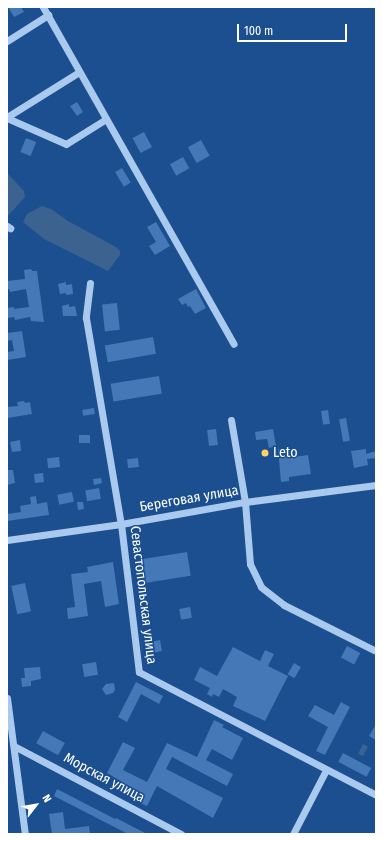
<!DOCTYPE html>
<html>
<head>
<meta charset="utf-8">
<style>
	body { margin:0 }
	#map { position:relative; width:383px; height:841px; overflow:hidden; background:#1b4f8f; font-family:"Fira Sans Condensed",sans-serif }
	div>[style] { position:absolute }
	.water>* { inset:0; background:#3c6290 }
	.building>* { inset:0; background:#4478b7; transform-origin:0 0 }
	.minor>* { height:7px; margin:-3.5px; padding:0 3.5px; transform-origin:3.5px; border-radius:3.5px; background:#a9c9ee }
	.dots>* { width:11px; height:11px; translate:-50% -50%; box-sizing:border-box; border:2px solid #1b4f8f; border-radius:50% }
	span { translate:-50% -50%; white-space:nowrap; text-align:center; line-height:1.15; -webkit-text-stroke:3px #1b4f8f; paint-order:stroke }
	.poi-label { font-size:14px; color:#fff }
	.left { translate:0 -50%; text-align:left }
	.street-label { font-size:14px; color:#fff }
	.frame { position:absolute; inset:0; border:8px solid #fff; pointer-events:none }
	.north { position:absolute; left:16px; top:785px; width:40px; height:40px; -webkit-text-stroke:3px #1b4f8f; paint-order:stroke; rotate:59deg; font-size:11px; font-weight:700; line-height:16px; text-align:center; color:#fff }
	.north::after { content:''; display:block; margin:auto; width:14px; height:18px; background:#fff; clip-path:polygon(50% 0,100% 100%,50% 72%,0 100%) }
	.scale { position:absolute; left:237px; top:24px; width:110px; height:18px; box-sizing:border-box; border:2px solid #fff; border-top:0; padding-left:5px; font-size:12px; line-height:14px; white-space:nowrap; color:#fff; -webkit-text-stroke:3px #1b4f8f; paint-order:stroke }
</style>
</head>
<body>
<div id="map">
	<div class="water">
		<i style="clip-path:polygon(7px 173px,24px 191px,25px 197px,7px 217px)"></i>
		<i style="clip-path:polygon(42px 206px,51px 209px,68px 221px,116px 247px,120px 251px,120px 255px,108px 271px,44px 239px,23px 222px,27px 214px)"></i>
		<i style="clip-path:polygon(363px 744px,368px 747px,363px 756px,358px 754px)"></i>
	</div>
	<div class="building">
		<i style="clip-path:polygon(8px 7px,21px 7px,24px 12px,14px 17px)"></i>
		<i style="clip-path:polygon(77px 102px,83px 112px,77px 116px,70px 106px)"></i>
		<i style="left:144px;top:132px;width:17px;height:13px;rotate:62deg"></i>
		<i style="left:26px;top:138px;width:11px;height:15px;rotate:22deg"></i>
		<i style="left:201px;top:140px;width:18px;height:15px;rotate:61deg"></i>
		<i style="left:183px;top:157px;width:13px;height:15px;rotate:61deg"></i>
		<i style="left:122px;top:168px;width:17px;height:8px;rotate:59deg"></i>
		<i style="clip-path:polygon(156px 222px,170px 246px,155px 255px,149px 246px,156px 242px,147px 227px)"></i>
		<i style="clip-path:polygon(31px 269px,32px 271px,37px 271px,44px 322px,31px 321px,30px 317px,15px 320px,14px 317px,8px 318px,7px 308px,14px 307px,14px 309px,29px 307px,26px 289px,10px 292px,9px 289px,7px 289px,7px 281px,25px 279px,24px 270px)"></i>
		<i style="clip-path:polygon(66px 282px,66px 285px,72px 284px,73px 294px,66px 295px,66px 293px,60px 294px,58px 284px)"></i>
		<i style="clip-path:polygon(196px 289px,206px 308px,195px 314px,190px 306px,188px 307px,186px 303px,182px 305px,178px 299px)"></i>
		<i style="left:117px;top:303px;width:27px;height:15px;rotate:84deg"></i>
		<i style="clip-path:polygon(69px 304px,69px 307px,75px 306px,77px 316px,63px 316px,62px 306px)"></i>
		<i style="clip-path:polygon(22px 331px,26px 357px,7px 360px,7px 352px,14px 351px,12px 340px,7px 341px,7px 333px)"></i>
		<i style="left:153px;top:337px;width:17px;height:49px;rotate:80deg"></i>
		<i style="left:159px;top:376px;width:18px;height:49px;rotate:81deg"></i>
		<i style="clip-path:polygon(24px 401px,25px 403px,30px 402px,32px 414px,7px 418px,7px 407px,18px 406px,17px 402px)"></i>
		<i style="left:94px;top:408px;width:6px;height:12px;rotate:81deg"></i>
		<i style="left:328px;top:410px;width:14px;height:7px;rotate:82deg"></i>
		<i style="left:346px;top:418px;width:23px;height:7px;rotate:80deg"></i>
		<i style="left:216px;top:429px;width:16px;height:9px;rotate:83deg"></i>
		<i style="clip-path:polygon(273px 429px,276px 446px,269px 448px,267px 439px,256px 440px,255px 432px)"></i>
		<i style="left:90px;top:435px;width:8px;height:11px;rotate:90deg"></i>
		<i style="clip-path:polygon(20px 440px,21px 451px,12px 452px,10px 442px)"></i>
		<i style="clip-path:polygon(286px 448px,287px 458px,308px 455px,311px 474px,289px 477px,289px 481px,281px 482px,278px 449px)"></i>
		<i style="clip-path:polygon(366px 449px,366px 454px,376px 451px,376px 458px,367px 459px,368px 465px,354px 468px,351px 451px)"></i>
		<i style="left:59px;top:457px;width:10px;height:12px;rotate:84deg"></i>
		<i style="left:138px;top:458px;width:9px;height:11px;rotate:84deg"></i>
		<i style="clip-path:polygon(7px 470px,13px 470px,15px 483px,7px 485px)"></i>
		<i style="left:43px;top:473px;width:9px;height:9px;rotate:84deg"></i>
		<i style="clip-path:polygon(101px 478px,102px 483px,94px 485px,93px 479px)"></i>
		<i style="left:99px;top:488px;width:11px;height:14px;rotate:80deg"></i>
		<i style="left:72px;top:492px;width:10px;height:15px;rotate:79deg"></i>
		<i style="clip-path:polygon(36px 496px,37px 504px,47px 502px,49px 515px,7px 521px,7px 514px,21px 512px,20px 506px,31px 504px,30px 497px)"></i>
		<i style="clip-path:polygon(77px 502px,83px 502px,84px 509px,78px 510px)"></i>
		<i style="left:187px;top:552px;width:24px;height:48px;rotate:81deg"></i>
		<i style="clip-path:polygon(113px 562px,119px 604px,105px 607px,101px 581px,84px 584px,88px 616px,68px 619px,67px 608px,75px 607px,71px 574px,88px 572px,87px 567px)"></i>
		<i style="left:25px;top:583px;width:29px;height:14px;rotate:78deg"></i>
		<i style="left:190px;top:607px;width:11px;height:11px;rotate:80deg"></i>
		<i style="clip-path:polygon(160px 640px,162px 651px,152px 653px,151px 642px)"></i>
		<i style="left:347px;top:646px;width:15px;height:13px;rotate:28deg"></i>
		<i style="clip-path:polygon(233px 647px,260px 661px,265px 650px,274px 654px,268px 666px,288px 676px,265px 721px,233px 706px,237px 697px,223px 689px,219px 697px,213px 694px,212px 697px,207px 694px,210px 688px,194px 680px,200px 667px,217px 676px)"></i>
		<i style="left:96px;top:662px;width:13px;height:14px;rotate:81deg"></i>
		<i style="left:294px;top:663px;width:8px;height:13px;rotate:30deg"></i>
		<i style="clip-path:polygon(40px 667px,41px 679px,31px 681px,31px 686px,22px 687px,21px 678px,25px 678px,24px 668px)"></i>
		<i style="clip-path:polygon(136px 682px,163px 696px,159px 704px,141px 694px,127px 722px,118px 717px)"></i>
		<i style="clip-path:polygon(114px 683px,115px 690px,113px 693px,106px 695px,102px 689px,106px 684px)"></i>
		<i style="clip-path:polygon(341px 702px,350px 707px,325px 755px,316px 751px,328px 727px,308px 716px,315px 705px,334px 715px)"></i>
		<i style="clip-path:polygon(214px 720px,224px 725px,222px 727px,243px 738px,232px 760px,212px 749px,206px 760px,233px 774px,227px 786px,172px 757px,166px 769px,223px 798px,213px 818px,157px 786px,147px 806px,140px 803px,144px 795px,107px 773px,123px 742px,135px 748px,123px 770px,147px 782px,167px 743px,197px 757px)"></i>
		<i style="clip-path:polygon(376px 724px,376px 740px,369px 736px)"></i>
		<i style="left:43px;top:731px;width:25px;height:14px;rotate:29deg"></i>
		<i style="left:343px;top:753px;width:32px;height:10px;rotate:28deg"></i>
		<i style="clip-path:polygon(57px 789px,115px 819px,116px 818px,147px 834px,128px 834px,54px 796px)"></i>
		<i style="clip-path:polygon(63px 812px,65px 829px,89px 826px,90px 834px,52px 834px,49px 814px)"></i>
	</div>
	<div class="minor">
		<i style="left:43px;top:7px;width:387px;rotate:60.5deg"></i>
		<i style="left:7px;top:41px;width:49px;rotate:-32.4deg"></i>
		<i style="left:7px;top:117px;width:85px;rotate:-32deg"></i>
		<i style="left:7px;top:118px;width:64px;rotate:23.8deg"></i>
		<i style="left:66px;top:144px;width:47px;rotate:-32deg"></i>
		<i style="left:7px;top:226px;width:4px;rotate:34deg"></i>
		<i style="left:90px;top:283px;width:35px;rotate:97deg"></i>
		<i style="left:86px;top:318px;width:209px;rotate:80.4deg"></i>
		<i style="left:121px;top:524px;width:149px;rotate:83.1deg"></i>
		<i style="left:139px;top:672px;width:267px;rotate:27.4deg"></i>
		<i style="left:231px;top:420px;width:83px;rotate:80.3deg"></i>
		<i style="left:245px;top:502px;width:62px;rotate:85.4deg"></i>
		<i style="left:250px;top:564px;width:25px;rotate:64deg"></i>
		<i style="left:261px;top:587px;width:29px;rotate:38deg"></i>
		<i style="left:284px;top:605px;width:103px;rotate:26.6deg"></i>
		<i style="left:7px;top:540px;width:115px;rotate:-8deg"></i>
		<i style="left:121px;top:524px;width:126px;rotate:-10.1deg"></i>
		<i style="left:245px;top:502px;width:132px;rotate:-7.4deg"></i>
		<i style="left:7px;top:698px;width:137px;rotate:82.5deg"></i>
		<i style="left:14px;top:746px;width:189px;rotate:27.8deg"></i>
		<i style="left:293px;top:834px;width:72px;rotate:-62.7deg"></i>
	</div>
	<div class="dots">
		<i style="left:265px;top:453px;background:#ffd166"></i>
	</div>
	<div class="poi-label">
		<span class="left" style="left:273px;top:453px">Leto</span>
	</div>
	<div class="street-label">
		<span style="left:189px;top:499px;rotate:-10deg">Береговая улица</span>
		<span style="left:143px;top:595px;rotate:83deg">Севастопольская улица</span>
		<span style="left:104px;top:778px;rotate:28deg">Морская улица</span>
	</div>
	<div class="frame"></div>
	<div class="north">N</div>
	<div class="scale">100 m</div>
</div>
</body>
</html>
